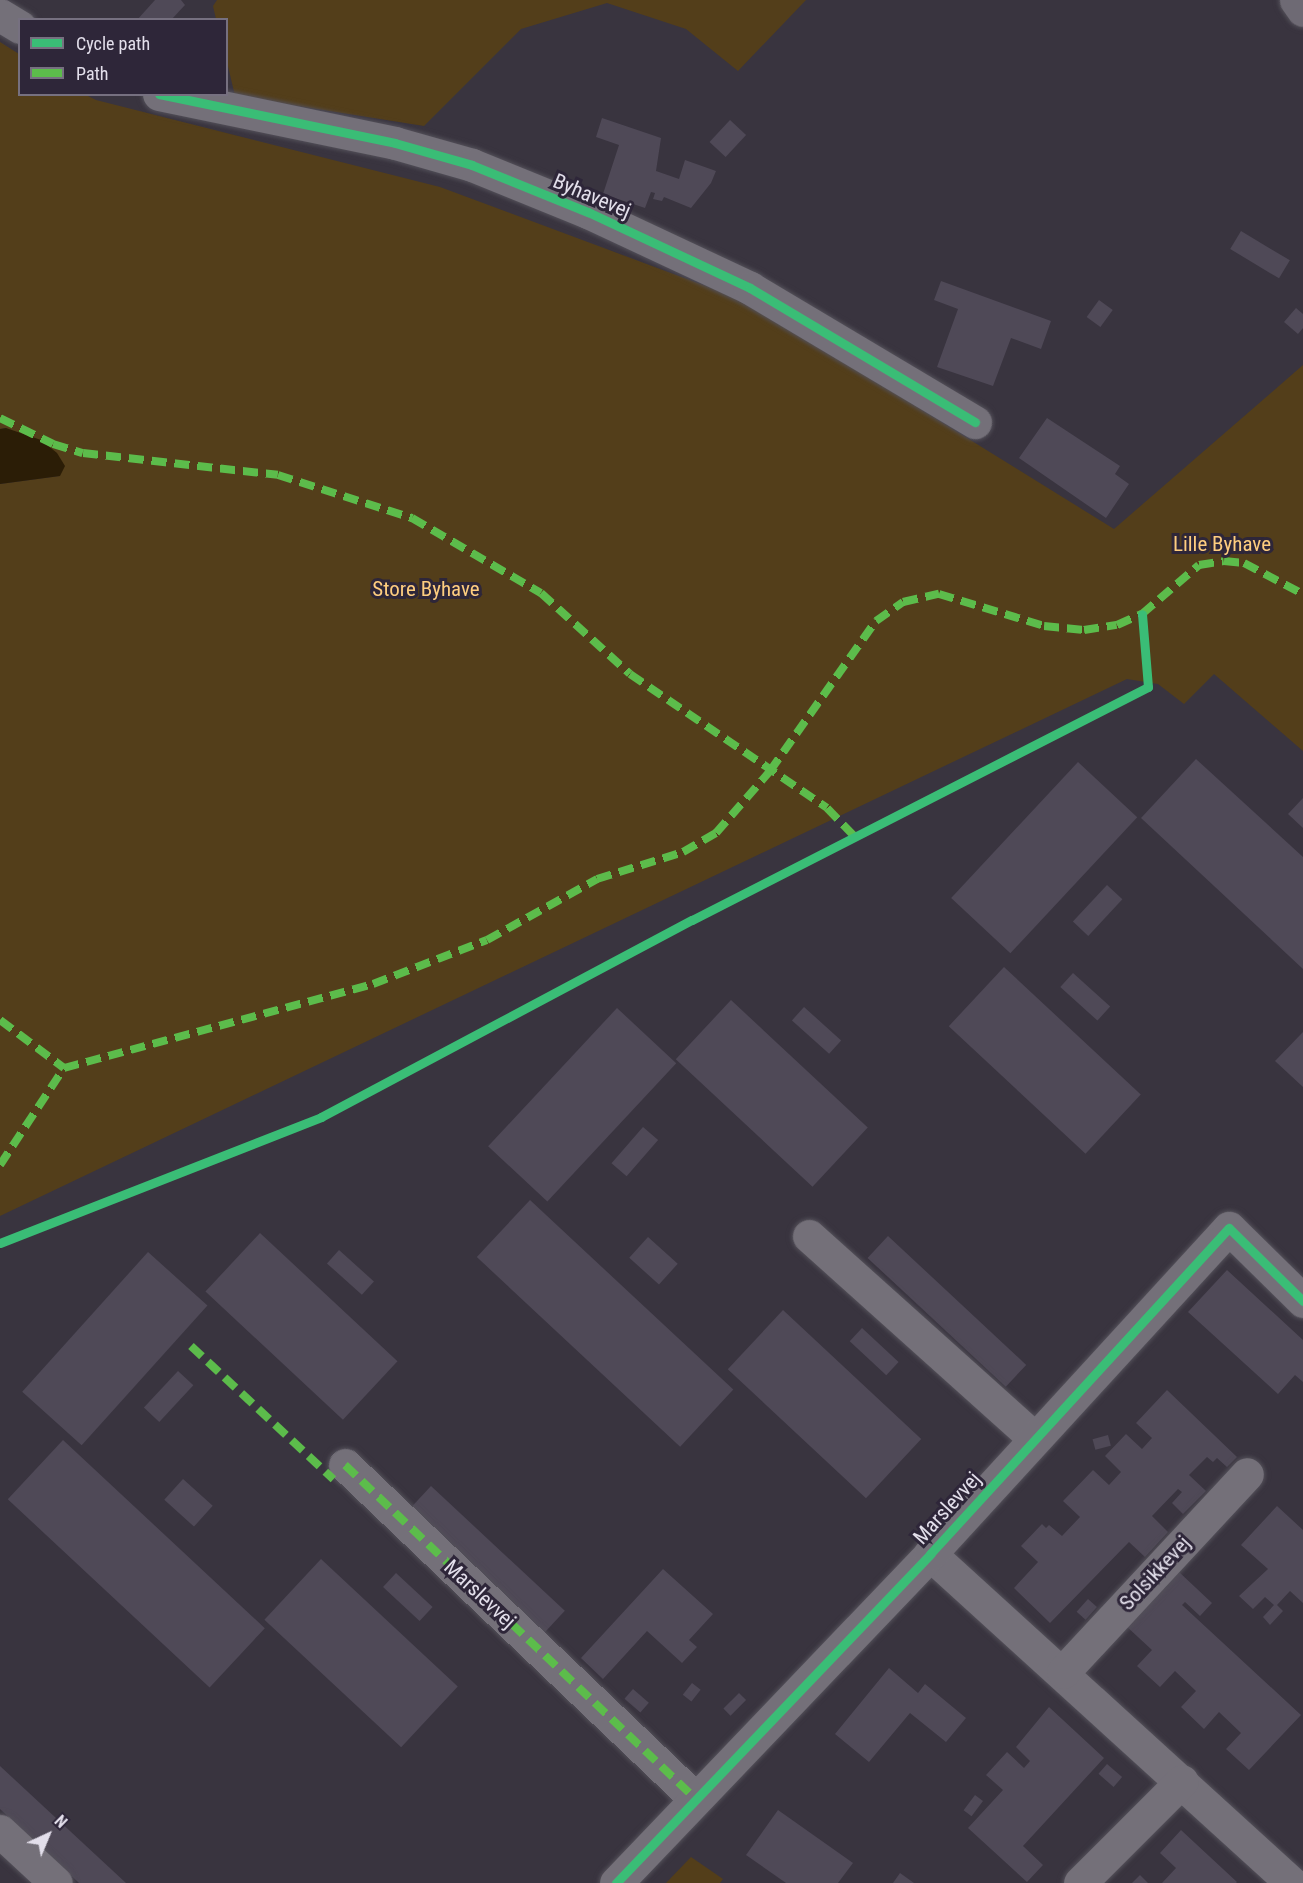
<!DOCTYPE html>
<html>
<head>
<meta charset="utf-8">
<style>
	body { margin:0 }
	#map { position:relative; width:1303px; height:1883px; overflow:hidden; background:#39343f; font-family:"Roboto Condensed",sans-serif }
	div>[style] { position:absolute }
	.green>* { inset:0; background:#533e1a }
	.water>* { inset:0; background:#2b1d06 }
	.building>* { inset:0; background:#4f4957; transform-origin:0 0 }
	.roads { filter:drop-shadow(0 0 2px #535059) drop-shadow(0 0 2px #535059) }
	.street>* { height:33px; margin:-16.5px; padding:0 16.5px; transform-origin:16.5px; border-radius:16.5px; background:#747079 }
	.secondary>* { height:33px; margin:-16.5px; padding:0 16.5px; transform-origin:16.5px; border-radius:16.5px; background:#6e6a74 }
	.quiet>* { height:8px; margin-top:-4px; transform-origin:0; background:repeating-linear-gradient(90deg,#5cbc4b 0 15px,transparent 0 23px) }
	.cycleway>* { height:9px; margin:-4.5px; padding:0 4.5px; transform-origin:4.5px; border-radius:4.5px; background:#3abd76 }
	span { translate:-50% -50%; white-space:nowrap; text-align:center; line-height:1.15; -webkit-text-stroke:6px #2e2639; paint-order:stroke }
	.street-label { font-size:21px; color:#e3dfeb }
	.park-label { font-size:21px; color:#fecd7f }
	.legend { position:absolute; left:18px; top:18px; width:210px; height:78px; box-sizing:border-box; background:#2e2639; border:2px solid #767080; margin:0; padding:8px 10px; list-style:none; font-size:18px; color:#e3dfeb }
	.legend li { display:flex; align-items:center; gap:12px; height:30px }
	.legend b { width:30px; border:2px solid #767080 }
	.north { position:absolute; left:18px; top:1805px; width:60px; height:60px; -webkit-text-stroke:4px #2e2639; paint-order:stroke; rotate:44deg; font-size:16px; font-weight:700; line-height:24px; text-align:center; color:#e3dfeb }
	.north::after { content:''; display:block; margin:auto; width:21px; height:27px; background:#e3dfeb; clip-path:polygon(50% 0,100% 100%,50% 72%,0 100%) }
</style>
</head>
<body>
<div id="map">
	<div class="green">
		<i style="clip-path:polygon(217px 0,806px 0,738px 71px,686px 29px,607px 3px,521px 29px,424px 126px,235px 96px,227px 62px,226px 20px,216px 19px,213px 6px)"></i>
		<i style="clip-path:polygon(0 42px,19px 54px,20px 94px,86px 95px,96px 100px,440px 187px,746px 301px,1114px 529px,1303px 365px,1303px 751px,1214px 674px,1184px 704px,1158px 684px,1127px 679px,0 1216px,0 484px,59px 476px,6px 428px,0 429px)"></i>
		<i style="clip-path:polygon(691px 1857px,723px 1879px,720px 1883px,666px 1883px)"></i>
	</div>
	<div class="water">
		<i style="clip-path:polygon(6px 428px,41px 440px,57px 453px,65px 466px,60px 476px,0 484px,0 429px)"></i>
	</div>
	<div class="building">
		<i style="clip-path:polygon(155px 0,181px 0,185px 5px,171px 20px,137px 20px)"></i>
		<i style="clip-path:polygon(602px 118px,661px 138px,656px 171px,679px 179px,685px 160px,716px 171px,711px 183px,691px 208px,664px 197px,662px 201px,653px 199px,655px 193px,651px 192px,645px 208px,603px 194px,619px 145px,596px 137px)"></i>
		<i style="left:730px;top:120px;width:22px;height:30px;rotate:43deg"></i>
		<i style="left:1241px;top:231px;width:57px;height:21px;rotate:31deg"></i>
		<i style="clip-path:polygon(941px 281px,1051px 321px,1041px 349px,1011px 338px,993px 386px,937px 367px,958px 309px,934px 300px)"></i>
		<i style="left:1099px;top:300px;width:17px;height:21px;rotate:36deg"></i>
		<i style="clip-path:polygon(1296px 308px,1303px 314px,1303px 328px,1298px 334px,1284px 322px)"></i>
		<i style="clip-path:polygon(1047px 418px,1120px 466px,1115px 474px,1129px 484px,1106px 518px,1019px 458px)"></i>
		<i style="clip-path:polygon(1196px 759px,1303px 857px,1303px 969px,1141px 818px)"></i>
		<i style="left:1078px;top:762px;width:81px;height:186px;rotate:43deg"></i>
		<i style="clip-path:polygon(1303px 798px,1303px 828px,1288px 814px)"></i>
		<i style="left:1107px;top:885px;width:21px;height:50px;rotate:43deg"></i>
		<i style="left:1004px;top:967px;width:187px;height:81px;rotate:43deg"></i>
		<i style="left:1073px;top:973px;width:50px;height:19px;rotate:42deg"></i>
		<i style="left:731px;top:1000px;width:187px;height:81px;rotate:43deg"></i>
		<i style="left:804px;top:1007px;width:50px;height:18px;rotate:42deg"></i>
		<i style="left:617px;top:1008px;width:81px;height:189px;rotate:43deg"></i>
		<i style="clip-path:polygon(1303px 1032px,1303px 1087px,1275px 1061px)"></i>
		<i style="left:643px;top:1127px;width:20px;height:48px;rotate:41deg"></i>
		<i style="left:530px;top:1200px;width:278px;height:78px;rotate:43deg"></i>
		<i style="left:260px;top:1233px;width:188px;height:80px;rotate:43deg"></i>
		<i style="left:888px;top:1236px;width:189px;height:30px;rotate:43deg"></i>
		<i style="left:648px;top:1237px;width:40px;height:28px;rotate:42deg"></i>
		<i style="left:339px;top:1250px;width:47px;height:18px;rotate:42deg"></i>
		<i style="left:148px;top:1252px;width:80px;height:188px;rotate:42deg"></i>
		<i style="clip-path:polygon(1227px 1270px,1303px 1340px,1303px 1382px,1295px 1375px,1278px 1394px,1188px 1312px)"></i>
		<i style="left:783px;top:1310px;width:189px;height:81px;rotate:43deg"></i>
		<i style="left:862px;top:1328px;width:50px;height:18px;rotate:43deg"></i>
		<i style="left:178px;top:1371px;width:21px;height:50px;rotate:43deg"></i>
		<i style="clip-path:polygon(1167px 1390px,1237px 1457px,1227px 1467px,1217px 1458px,1213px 1462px,1207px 1457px,1189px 1475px,1206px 1491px,1183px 1514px,1172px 1503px,1182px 1492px,1178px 1489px,1152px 1516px,1168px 1532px,1145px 1557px,1129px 1542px,1050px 1623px,1014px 1588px,1038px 1562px,1021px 1546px,1042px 1524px,1046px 1528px,1049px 1525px,1062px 1536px,1080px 1517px,1063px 1501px,1093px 1470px,1109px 1485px,1121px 1472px,1105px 1456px,1126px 1434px,1142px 1449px,1152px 1438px,1136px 1423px)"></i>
		<i style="left:1108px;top:1435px;width:11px;height:16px;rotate:75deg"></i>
		<i style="left:63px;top:1440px;width:276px;height:81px;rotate:43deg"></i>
		<i style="left:183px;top:1479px;width:40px;height:28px;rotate:42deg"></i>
		<i style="left:431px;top:1486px;width:183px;height:31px;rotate:43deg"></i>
		<i style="clip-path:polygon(1277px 1506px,1303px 1530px,1303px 1603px,1290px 1591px,1277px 1605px,1283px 1611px,1270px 1625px,1263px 1617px,1274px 1605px,1265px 1597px,1253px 1609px,1239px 1596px,1268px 1569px,1241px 1545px)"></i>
		<i style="left:321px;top:1559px;width:187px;height:83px;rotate:43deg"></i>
		<i style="clip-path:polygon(663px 1569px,713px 1614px,689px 1640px,697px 1647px,682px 1663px,647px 1631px,603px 1679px,581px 1658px)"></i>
		<i style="clip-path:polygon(1179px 1572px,1212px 1603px,1200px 1616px,1185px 1602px,1182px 1605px,1301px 1715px,1249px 1770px,1226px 1749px,1241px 1733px,1219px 1712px,1204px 1729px,1181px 1707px,1196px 1691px,1175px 1671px,1160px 1687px,1137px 1666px,1152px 1650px,1125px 1625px,1161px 1586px,1164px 1589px)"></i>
		<i style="left:396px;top:1573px;width:50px;height:19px;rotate:43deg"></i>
		<i style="left:1088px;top:1599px;width:12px;height:17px;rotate:42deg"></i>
		<i style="clip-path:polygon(889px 1668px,918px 1693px,925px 1684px,966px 1718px,946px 1742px,910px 1713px,869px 1762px,835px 1734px)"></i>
		<i style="left:692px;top:1683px;width:11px;height:15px;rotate:38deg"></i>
		<i style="left:633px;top:1689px;width:21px;height:13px;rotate:41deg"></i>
		<i style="left:739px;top:1693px;width:10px;height:22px;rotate:45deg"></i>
		<i style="clip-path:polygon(1049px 1707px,1104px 1758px,1023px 1846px,1043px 1865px,1027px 1882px,968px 1828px,1003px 1790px,986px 1775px,1007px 1752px,1024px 1768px,1030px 1761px,1016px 1747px)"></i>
		<i style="left:1107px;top:1764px;width:20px;height:13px;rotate:41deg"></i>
		<i style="clip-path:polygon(0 1766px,126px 1883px,79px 1883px,0 1809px)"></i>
		<i style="left:975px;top:1795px;width:10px;height:19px;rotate:37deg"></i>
		<i style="clip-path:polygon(778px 1810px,853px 1863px,838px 1883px,786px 1883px,746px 1855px)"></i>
		<i style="clip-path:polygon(1181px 1830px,1237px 1882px,1236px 1883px,1162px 1883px,1176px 1868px,1160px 1853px)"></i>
		<i style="clip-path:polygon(900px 1873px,914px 1883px,893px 1883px)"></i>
		<i style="clip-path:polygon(1140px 1875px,1148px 1883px,1132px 1883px)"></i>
	</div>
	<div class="roads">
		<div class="street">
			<i style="left:0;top:15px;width:23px;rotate:31deg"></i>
			<i style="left:159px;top:94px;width:241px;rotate:11.7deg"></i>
			<i style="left:395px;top:143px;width:80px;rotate:15.9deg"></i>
			<i style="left:472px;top:165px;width:125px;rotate:22.1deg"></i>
			<i style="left:588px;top:212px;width:179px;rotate:25.1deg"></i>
			<i style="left:750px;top:288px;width:262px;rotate:30.8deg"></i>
			<i style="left:809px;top:1236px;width:302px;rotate:41.9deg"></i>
			<i style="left:345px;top:1465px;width:482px;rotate:43.6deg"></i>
			<i style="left:930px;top:1554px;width:489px;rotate:42.3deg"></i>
			<i style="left:1063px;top:1672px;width:270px;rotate:-47.1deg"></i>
			<i style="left:0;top:1831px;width:76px;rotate:42.9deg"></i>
			<i style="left:616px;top:1883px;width:455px;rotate:-46.3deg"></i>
			<i style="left:930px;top:1554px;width:442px;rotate:-47.5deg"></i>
			<i style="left:1229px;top:1228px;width:104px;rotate:44.6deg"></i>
			<i style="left:1080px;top:1883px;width:144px;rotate:-45deg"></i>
		</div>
		<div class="secondary">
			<i style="left:1296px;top:0;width:12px;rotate:55deg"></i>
		</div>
	</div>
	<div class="quiet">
		<i style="left:0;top:418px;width:59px;rotate:26.1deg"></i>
		<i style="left:53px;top:444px;width:31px;rotate:17deg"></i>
		<i style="left:83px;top:453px;width:196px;rotate:6.4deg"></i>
		<i style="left:278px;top:475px;width:141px;rotate:17.8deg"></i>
		<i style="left:412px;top:518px;width:149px;rotate:30.2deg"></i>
		<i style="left:541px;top:593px;width:120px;rotate:42.3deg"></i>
		<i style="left:630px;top:674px;width:238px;rotate:34.2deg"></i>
		<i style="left:827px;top:808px;width:40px;rotate:46deg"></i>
		<i style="left:0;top:1020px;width:80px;rotate:36.9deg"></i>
		<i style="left:0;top:1165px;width:116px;rotate:-56.6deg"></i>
		<i style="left:64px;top:1068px;width:320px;rotate:-15.2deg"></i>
		<i style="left:373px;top:984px;width:122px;rotate:-21.1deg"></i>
		<i style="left:487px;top:940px;width:126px;rotate:-29deg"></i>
		<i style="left:597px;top:879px;width:90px;rotate:-17.4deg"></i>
		<i style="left:683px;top:852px;width:38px;rotate:-30deg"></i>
		<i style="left:716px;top:833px;width:82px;rotate:-48.9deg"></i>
		<i style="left:770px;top:771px;width:184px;rotate:-54.8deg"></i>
		<i style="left:876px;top:621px;width:33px;rotate:-35deg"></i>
		<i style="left:903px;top:602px;width:37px;rotate:-13deg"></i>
		<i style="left:939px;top:594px;width:110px;rotate:16.9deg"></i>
		<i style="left:1044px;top:626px;width:40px;rotate:5.7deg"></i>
		<i style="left:1084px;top:630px;width:33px;rotate:-9deg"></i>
		<i style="left:1117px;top:625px;width:27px;rotate:-24deg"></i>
		<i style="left:1142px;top:614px;width:75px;rotate:-40.7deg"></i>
		<i style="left:1199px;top:565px;width:25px;rotate:-9deg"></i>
		<i style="left:1224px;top:561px;width:20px;rotate:6deg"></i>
		<i style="left:1244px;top:563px;width:67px;rotate:27.7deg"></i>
		<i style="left:191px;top:1346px;width:195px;rotate:43.1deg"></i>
		<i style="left:345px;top:1465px;width:482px;rotate:43.6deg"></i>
	</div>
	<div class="cycleway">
		<i style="left:159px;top:94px;width:241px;rotate:11.7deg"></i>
		<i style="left:395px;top:143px;width:80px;rotate:15.9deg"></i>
		<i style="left:472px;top:165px;width:125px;rotate:22.1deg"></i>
		<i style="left:588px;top:212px;width:179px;rotate:25.1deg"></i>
		<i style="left:750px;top:288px;width:262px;rotate:30.8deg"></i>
		<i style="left:0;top:1243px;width:345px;rotate:-21.4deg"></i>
		<i style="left:321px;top:1117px;width:420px;rotate:-28deg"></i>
		<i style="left:692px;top:920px;width:512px;rotate:-27.07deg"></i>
		<i style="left:1148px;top:687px;width:73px;rotate:-94.7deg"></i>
		<i style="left:616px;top:1883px;width:455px;rotate:-46.3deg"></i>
		<i style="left:930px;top:1554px;width:442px;rotate:-47.5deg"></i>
		<i style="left:1229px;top:1228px;width:104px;rotate:44.6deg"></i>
	</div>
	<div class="street-label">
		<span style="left:592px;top:196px;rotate:23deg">Byhavevej</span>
		<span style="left:947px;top:1508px;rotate:-48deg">Marslevvej</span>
		<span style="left:1155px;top:1573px;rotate:-47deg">Solsikkevej</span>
		<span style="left:480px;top:1594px;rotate:43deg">Marslevvej</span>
	</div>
	<div class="park-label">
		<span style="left:1222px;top:544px">Lille Byhave</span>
		<span style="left:426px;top:589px">Store Byhave</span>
	</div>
	<ul class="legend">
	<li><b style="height:8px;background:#3abd76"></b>Cycle path</li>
	<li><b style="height:8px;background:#5cbc4b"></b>Path</li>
	</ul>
	<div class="north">N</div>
</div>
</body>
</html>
